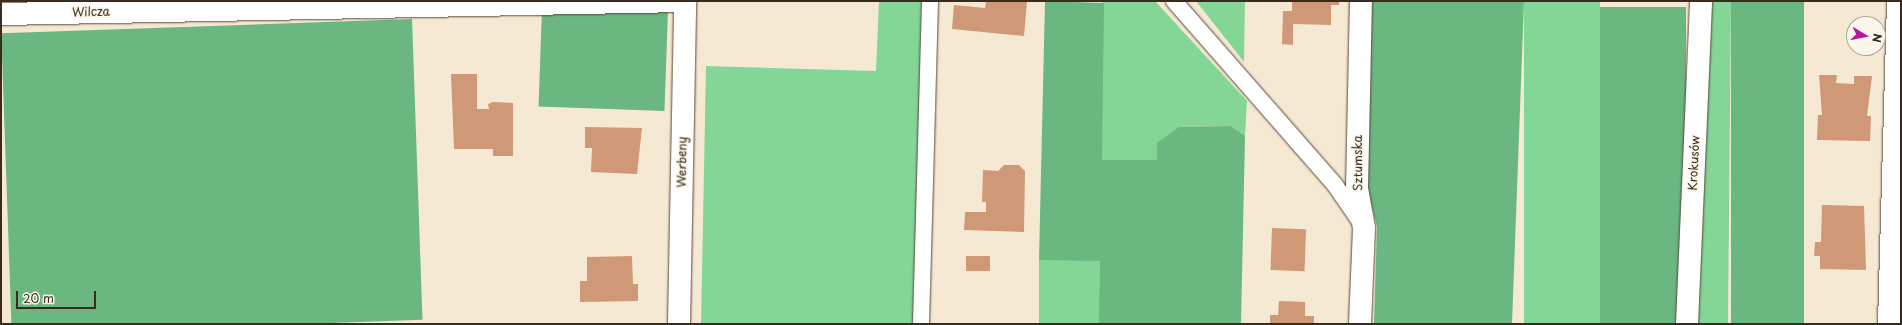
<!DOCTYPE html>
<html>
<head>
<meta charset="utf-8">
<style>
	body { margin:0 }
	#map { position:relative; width:1902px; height:325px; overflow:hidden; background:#f6e9d3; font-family:"Playpen Sans",sans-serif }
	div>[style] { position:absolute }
	.green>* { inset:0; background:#84d697; transform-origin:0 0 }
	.forest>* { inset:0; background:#6bb780; transform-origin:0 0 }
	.building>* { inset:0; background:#cf9876; transform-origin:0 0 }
	.roads { filter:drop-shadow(0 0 1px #574739) drop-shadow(0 0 1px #574739) }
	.service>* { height:16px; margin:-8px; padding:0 8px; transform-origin:8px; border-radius:8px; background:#fff }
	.minor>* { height:22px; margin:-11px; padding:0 11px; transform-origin:11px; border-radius:11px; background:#fff }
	span { translate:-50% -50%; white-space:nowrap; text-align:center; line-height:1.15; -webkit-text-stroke:3.5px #fbf7ec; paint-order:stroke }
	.street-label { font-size:12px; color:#3b2a1e }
	.frame { position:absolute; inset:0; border:2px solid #3b2a1e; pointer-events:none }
	.north { position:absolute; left:1846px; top:16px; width:40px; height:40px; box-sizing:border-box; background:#fbf7ec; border:1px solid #aea59a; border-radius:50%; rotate:100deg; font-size:11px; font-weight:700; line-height:16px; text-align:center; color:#3b2a1e }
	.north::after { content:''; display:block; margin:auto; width:14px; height:18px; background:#b5179e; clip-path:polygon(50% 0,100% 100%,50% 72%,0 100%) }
	.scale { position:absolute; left:16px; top:291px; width:80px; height:18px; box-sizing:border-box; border:2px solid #3b2a1e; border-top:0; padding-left:5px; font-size:12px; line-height:14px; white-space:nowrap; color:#3b2a1e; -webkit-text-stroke:3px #fbf7ec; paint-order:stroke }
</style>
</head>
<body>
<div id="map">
	<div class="green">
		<i style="clip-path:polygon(879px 1px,923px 1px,916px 324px,701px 324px,706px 66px,876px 71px)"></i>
		<i style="clip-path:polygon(1102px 1px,1155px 1px,1247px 101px,1245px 136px,1231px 126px,1179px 127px,1157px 160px,1102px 160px)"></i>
		<i style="clip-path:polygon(1196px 1px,1245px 1px,1244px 62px)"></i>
		<i style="left:1524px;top:1px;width:76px;height:323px"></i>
		<i style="clip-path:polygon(1708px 1px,1731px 1px,1728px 324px,1695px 324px)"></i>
		<i style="left:1039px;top:260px;width:61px;height:64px"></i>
	</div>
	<div class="forest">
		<i style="clip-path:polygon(1045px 1px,1104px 3px,1102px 160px,1157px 160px,1157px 143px,1179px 127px,1231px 126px,1245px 136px,1241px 324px,1099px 324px,1100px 261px,1039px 260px)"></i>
		<i style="clip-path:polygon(1371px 1px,1524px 1px,1512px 324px,1374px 324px,1377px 227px,1366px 182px)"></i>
		<i style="left:1731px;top:1px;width:73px;height:323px"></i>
		<i style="left:1600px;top:7px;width:86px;height:317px"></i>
		<i style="left:668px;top:10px;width:101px;height:126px;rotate:92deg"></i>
		<i style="left:412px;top:19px;width:301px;height:411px;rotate:88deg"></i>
	</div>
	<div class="building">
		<i style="clip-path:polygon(986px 1px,1027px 1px,1024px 36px,952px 29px,954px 5px,985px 8px)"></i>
		<i style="clip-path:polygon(1292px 1px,1339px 1px,1339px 5px,1331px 5px,1331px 25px,1293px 24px,1293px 45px,1282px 44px,1283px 11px,1292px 11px)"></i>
		<i style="clip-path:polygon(451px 74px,477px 74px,477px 109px,489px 109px,488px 104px,493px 102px,513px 103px,513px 156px,493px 156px,493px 149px,454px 149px)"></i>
		<i style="clip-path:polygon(1819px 75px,1837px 75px,1836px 83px,1854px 84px,1854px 76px,1872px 76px,1867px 116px,1871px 116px,1870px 141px,1817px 140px,1818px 115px,1822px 115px)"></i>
		<i style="clip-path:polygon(585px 127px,642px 128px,637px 174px,591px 172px,592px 148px,585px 148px)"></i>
		<i style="clip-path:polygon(1004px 165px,1019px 165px,1025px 171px,1024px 232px,964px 230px,965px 212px,986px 212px,986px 202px,982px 202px,983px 170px,998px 171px)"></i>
		<i style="clip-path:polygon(1822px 205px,1864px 206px,1866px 270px,1820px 269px,1820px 256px,1814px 256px,1815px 242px,1821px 242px)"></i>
		<i style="left:1272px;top:228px;width:34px;height:42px;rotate:2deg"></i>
		<i style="clip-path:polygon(632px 256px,633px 284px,638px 284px,638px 301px,580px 302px,580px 281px,587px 281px,587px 257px)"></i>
		<i style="left:966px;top:256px;width:24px;height:15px"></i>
		<i style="clip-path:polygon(1279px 301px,1305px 302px,1305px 316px,1314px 316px,1314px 324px,1270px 324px,1270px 315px,1278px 315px)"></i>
	</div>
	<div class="roads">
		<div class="service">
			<i style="left:1174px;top:1px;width:244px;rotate:48.8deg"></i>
			<i style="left:1335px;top:185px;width:46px;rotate:55.6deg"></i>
			<i style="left:921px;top:324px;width:323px;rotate:-88.4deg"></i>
		</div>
		<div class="minor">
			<i style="left:1px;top:14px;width:684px;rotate:-1.09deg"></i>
			<i style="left:679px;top:324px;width:323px;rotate:-88.9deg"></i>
			<i style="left:1360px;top:324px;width:96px;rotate:-87.6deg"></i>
			<i style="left:1364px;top:228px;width:40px;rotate:-100deg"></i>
			<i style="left:1357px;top:189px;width:188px;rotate:-88.8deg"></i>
			<i style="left:1687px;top:324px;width:323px;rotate:-87.5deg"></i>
			<i style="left:1889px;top:324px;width:323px;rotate:-88.4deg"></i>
		</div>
	</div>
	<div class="street-label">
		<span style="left:91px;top:12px;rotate:-1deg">Wilcza</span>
		<span style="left:682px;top:162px;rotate:-89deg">Werbeny</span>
		<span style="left:1358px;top:163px;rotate:-90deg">Sztumska</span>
		<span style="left:1694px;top:163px;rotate:-87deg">Krokusów</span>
	</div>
	<div class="frame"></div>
	<div class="north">N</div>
	<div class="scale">20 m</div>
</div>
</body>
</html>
